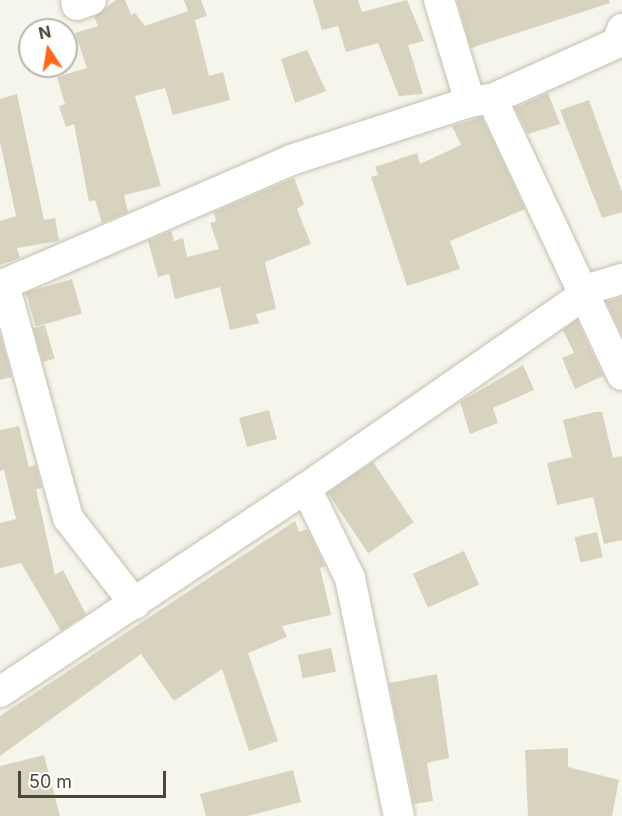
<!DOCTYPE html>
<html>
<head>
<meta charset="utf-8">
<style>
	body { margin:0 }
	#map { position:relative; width:622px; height:816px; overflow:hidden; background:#f6f5eb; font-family:Inter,sans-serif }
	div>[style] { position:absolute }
	.building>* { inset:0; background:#d8d3bf; transform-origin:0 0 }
	.roads { filter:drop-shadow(0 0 2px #c2bfac) drop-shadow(0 0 2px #c2bfac) }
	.minor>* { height:30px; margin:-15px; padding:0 15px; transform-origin:15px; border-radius:15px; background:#fff }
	span { translate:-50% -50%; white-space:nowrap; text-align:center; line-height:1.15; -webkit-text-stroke:6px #fff; paint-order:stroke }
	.north { position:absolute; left:18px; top:18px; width:60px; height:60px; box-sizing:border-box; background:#fff; border:2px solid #b7b5af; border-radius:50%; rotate:348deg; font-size:16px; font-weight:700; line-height:24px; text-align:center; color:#4b4738 }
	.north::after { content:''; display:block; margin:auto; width:21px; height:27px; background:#ff6719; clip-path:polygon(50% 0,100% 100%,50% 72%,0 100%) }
	.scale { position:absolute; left:18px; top:771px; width:148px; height:27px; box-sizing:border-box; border:3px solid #4b4738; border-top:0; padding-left:8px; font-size:18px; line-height:21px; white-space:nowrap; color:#4b4738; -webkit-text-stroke:4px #fff; paint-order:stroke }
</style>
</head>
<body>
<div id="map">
	<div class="building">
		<i style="clip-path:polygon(116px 0,125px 0,131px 15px,135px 13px,145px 26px,188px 11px,184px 0,201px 0,207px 16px,195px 20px,209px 76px,223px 72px,230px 100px,173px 115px,165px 88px,135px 96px,161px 186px,124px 195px,128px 212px,102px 223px,95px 200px,89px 202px,74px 124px,66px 127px,59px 106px,65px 104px,57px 77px,87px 68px,75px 33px,98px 26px,94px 17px)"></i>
		<i style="clip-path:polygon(313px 0,358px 0,362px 12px,407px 0,424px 41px,408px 45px,423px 94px,399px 96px,378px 43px,346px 52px,338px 26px,322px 30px)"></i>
		<i style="clip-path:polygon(457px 0,609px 0,610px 3px,471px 48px)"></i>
		<i style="clip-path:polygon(307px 50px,326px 91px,295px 103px,281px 59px)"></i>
		<i style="clip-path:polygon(548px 93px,560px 124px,528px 134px,515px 108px)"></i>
		<i style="clip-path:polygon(17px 94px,44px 220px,55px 218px,59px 241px,17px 248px,20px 258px,0 265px,0 221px,16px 216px,0 142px,0 99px)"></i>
		<i style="clip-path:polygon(589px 100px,622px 192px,622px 212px,602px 218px,560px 110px)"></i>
		<i style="clip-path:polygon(482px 117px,525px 209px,450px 241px,460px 269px,407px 286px,371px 177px,378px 175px,375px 167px,417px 153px,420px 164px,461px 145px,452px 126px)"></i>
		<i style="clip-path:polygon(294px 178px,304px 204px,297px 209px,311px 244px,265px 262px,276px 309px,256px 314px,259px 323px,230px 330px,220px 287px,175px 299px,169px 274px,158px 277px,148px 241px,171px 231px,174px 241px,183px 238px,187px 257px,219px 249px,210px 223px,216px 221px,214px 212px)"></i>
		<i style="left:72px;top:279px;width:36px;height:48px;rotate:74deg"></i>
		<i style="clip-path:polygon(622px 297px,622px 335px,606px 302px)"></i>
		<i style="clip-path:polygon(577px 320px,603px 376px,575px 389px,562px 358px,574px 353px,563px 330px)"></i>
		<i style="left:45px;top:325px;width:35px;height:12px;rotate:74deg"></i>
		<i style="clip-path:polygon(0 335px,12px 377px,0 380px)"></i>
		<i style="clip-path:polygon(523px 365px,534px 390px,493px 408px,498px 423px,470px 434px,460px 402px)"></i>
		<i style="left:269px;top:410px;width:30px;height:31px;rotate:75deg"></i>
		<i style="clip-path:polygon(595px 412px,602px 412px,613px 458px,622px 456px,622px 540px,604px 544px,593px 497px,557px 505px,547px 463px,572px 457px,563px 420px)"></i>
		<i style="clip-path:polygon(19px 426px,29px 467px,36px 465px,42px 488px,36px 489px,55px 575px,63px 570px,86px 614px,61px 631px,21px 563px,0 568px,0 523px,16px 519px,4px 470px,0 471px,0 430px)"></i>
		<i style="left:373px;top:462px;width:73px;height:55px;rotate:56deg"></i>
		<i style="clip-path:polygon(295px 521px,299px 532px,307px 529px,325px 566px,320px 568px,331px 615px,282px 626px,287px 637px,248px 653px,278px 741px,249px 751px,222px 669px,174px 701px,141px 654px,0 756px,0 716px)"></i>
		<i style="left:597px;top:532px;width:26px;height:23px;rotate:77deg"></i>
		<i style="left:464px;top:551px;width:37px;height:56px;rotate:66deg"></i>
		<i style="left:331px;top:648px;width:24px;height:34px;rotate:78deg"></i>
		<i style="clip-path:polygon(437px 674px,449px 758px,427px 763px,433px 801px,414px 804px,389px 683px)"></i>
		<i style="clip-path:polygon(568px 748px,568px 767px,619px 780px,612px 816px,528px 816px,525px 750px)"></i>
		<i style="clip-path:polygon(44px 755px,60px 816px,0 816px,0 766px)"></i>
		<i style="clip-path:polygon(293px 770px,301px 802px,247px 816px,206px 816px,200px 794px)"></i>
	</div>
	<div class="roads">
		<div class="minor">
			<i style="left:76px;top:0;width:5px;rotate:79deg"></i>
			<i style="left:77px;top:5px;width:15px;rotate:-20deg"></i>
			<i style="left:492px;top:99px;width:305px;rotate:64.8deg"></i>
			<i style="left:473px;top:101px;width:19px;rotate:-6deg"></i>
			<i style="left:492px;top:99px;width:137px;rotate:-24.1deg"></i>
			<i style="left:617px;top:43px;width:15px;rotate:-70deg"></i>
			<i style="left:4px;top:284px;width:243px;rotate:74.7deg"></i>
			<i style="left:68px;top:518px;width:109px;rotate:52.1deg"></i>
			<i style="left:0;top:286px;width:317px;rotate:-23.4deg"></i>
			<i style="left:291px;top:160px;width:188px;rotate:-18deg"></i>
			<i style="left:470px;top:102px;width:107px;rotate:-106.9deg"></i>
			<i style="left:306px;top:488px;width:352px;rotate:-34.8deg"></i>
			<i style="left:595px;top:287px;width:28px;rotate:-17deg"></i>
			<i style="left:0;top:692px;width:368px;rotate:-33.7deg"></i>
			<i style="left:306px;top:488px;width:100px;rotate:63.9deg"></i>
			<i style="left:350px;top:578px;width:243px;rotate:78.4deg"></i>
		</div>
	</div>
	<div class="north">N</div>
	<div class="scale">50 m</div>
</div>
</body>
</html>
